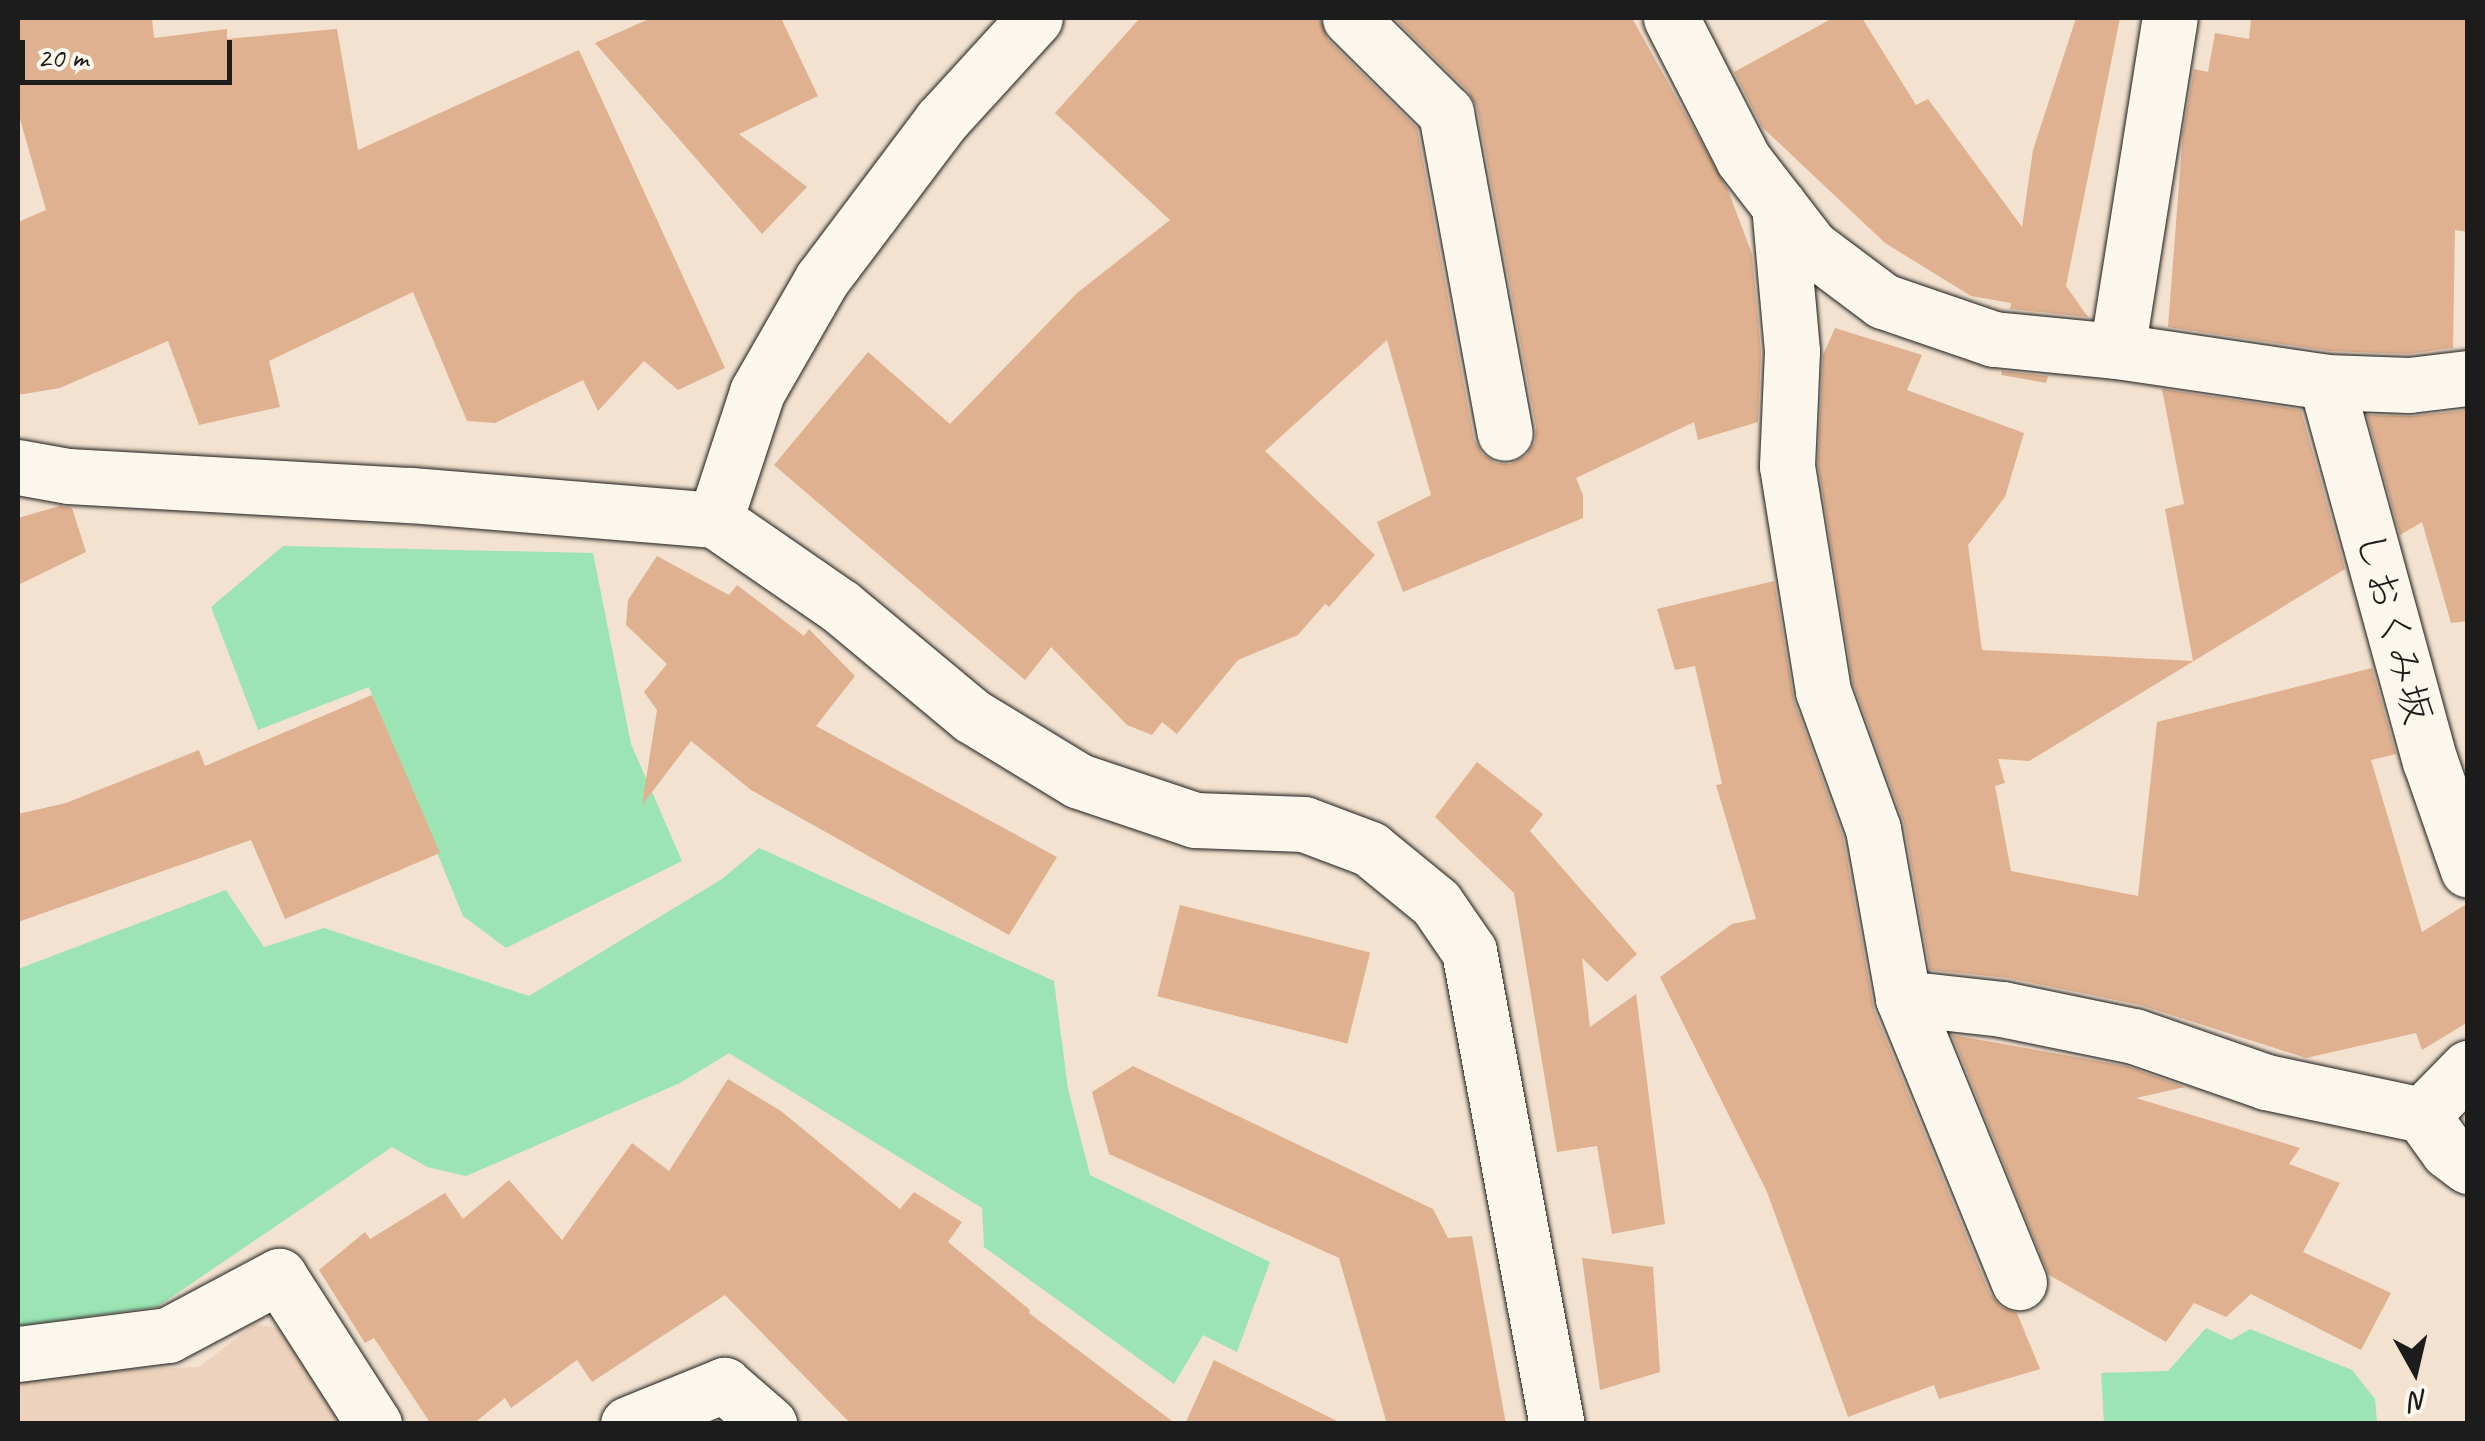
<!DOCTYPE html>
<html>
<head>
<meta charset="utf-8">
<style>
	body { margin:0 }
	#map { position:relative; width:2485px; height:1441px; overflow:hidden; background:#f3e2d0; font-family:Caveat,"Klee One",sans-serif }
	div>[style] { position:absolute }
	.built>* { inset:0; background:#edd3bd }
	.green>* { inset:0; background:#9ce4b3 }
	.building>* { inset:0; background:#dfb190; transform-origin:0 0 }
	.roads { filter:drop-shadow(0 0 2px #1c1c1c) drop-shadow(0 0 2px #1c1c1c) }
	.minor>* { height:55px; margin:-27.5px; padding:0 27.5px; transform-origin:27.5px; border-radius:27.5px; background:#fbf7ec }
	span { translate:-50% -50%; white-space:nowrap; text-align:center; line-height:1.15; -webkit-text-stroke:10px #fbf7ec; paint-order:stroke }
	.street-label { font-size:40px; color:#1c1c1c }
	.frame { position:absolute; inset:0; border:20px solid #1c1c1c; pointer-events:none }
	.north { position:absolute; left:2365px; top:1321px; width:100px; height:100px; -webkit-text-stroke:8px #fbf7ec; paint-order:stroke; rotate:172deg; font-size:28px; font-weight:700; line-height:40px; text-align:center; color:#1c1c1c }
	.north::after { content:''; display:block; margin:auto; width:35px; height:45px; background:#1c1c1c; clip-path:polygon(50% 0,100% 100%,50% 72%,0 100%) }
	.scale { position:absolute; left:20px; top:40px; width:212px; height:45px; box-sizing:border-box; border:5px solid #1c1c1c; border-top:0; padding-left:12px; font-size:30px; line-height:35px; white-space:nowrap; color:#1c1c1c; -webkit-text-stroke:8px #fbf7ec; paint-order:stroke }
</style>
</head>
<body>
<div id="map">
	<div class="built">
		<i style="clip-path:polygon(255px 1324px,285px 1329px,343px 1423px,18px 1423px,18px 1372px,199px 1367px)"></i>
	</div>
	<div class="green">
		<i style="clip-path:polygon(283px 546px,593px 553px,631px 744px,682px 861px,506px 948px,463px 916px,369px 687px,258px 730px,211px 607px)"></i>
		<i style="clip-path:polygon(759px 848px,1054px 981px,1068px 1089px,1090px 1175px,1270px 1262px,1237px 1352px,1203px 1335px,1174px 1384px,984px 1247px,982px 1208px,729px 1053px,680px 1083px,466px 1176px,427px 1167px,392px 1147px,157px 1307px,18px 1326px,18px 969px,226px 890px,264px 947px,324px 928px,529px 996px,722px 879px)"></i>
		<i style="clip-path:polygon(2206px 1328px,2231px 1340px,2250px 1329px,2352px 1370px,2375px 1399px,2377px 1423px,2104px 1423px,2101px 1373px,2168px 1371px)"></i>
	</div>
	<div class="building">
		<i style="clip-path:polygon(18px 18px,152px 18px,154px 38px,227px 29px,227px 39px,337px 29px,358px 150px,579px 50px,725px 368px,678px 390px,644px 361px,598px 411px,583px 380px,495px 423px,467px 421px,413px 292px,269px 361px,280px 407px,199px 425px,168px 341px,60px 388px,18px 395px,18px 222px,46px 210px,18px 112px)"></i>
		<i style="clip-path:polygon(651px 18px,781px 18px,818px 96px,739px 134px,807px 187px,762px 234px,595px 43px)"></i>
		<i style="clip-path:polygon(1140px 18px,1320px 18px,1328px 40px,1417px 128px,1474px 439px,1482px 454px,1496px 463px,1510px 464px,1526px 456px,1535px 442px,1536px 427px,1477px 107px,1468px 91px,1394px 18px,1632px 18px,1728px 190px,1752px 254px,1761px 352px,1758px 422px,1698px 440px,1694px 422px,1576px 478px,1583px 495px,1583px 518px,1403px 592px,1377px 522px,1431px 495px,1387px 340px,1265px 451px,1375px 555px,1329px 607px,1325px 604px,1298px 635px,1238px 660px,1177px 734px,1162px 722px,1152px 735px,1127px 725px,1051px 647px,1025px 680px,774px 465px,868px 352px,950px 424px,1077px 293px,1170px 220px,1055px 113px)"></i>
		<i style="clip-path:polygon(1833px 18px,1862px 18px,1916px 105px,1928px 99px,2022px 227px,2033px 150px,2076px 18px,2120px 18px,2066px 286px,2088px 317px,2010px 309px,2011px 303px,1971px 296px,1885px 243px,1762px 127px,1734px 72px)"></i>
		<i style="clip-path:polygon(2251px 18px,2468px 18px,2468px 232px,2455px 230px,2453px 348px,2408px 354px,2329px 351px,2168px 327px,2183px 132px,2194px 69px,2208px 72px,2215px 33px,2249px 39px)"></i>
		<i style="clip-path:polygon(1835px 328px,1922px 355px,1907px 390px,2024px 433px,2005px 497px,1968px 545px,1982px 650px,2193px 661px,2165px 509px,2184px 504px,2162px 389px,2301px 410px,2345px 569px,2029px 761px,1998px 759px,2005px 783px,1995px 786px,2011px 871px,2138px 896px,2157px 722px,2372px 668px,2396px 754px,2371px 760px,2422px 932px,2468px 903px,2468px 1022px,2422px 1050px,2416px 1033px,2306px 1058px,2140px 1005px,2008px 978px,1930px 970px,1904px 823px,1853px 683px,1818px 464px,1823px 355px)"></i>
		<i style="clip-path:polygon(2002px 371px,2048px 376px,2046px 383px,2001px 375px)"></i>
		<i style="clip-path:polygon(2468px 410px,2468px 621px,2451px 623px,2422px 522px,2400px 535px,2367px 415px,2412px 416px)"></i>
		<i style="clip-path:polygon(60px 506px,72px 508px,86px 552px,18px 585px,18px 518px)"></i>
		<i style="clip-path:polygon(657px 556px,729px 595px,737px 585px,804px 636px,809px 629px,855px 676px,816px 726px,1057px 857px,1009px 935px,751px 790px,691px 741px,642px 805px,657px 710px,644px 692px,667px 664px,626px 625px,628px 600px)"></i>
		<i style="clip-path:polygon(1774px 581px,1794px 701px,1843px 837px,1874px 1010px,1990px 1294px,2001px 1307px,2017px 1313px,2040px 1369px,1939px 1399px,1934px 1385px,1848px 1417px,1767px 1192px,1660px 977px,1732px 924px,1756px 919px,1716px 785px,1722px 784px,1695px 666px,1675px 670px,1657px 609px)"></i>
		<i style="clip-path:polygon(372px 695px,440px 853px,285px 919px,251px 840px,18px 922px,18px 814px,66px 803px,199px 750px,205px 766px)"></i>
		<i style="clip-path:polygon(1477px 762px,1543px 814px,1530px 831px,1637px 954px,1607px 982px,1582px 958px,1590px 1027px,1636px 994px,1665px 1224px,1612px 1234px,1597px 1146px,1557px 1152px,1514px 893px,1435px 817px)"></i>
		<i style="left:1180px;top:905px;width:196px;height:94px;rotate:14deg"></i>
		<i style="clip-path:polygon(1952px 1035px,2126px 1066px,2185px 1087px,2136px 1098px,2300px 1148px,2289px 1164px,2340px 1183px,2303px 1252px,2391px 1293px,2361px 1350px,2251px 1294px,2226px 1317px,2194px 1303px,2166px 1342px,2049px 1275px)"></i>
		<i style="clip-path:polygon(1133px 1066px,1433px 1209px,1448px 1238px,1472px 1236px,1506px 1424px,1387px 1424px,1339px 1258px,1109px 1154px,1092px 1092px)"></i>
		<i style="clip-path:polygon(728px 1079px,781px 1111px,900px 1209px,914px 1192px,962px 1222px,948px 1242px,1030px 1310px,1029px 1313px,1176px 1424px,851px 1424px,725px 1295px,592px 1382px,577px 1360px,511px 1408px,505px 1398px,473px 1424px,431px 1424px,374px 1338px,365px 1343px,319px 1270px,365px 1232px,370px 1239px,445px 1193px,463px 1219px,509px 1180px,562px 1240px,632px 1143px,669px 1171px)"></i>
		<i style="clip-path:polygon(1582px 1258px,1653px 1267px,1660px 1372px,1600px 1390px)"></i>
		<i style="clip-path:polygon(1214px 1360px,1343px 1424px,1185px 1424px)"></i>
	</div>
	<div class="roads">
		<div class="minor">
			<i style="left:1350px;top:18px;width:135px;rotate:44.7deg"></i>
			<i style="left:1446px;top:113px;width:325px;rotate:79.6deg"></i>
			<i style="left:1671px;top:18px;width:158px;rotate:62.9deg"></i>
			<i style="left:1743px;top:159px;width:111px;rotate:52.3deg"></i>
			<i style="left:1811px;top:247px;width:90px;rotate:36.9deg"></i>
			<i style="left:1883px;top:301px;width:117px;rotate:18.9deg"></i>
			<i style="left:1994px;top:339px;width:124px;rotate:5.6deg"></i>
			<i style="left:2117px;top:351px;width:211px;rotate:8.4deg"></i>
			<i style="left:2326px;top:382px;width:83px;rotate:2.1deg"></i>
			<i style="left:2409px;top:385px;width:59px;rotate:-6.8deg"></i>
			<i style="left:1779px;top:205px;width:147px;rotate:84.9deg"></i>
			<i style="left:1792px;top:351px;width:115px;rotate:92.5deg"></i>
			<i style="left:1787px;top:466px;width:228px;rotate:80.9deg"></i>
			<i style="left:1823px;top:691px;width:147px;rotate:70.1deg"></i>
			<i style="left:1873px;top:829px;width:172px;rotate:79.9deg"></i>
			<i style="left:1903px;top:998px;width:307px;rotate:67.8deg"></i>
			<i style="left:2117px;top:351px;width:337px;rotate:-81deg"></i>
			<i style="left:2326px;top:382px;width:393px;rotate:74.7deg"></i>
			<i style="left:2430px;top:761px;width:115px;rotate:70.8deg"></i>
			<i style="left:18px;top:467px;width:51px;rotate:10.2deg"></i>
			<i style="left:68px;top:476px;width:344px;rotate:3.2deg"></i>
			<i style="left:411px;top:495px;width:305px;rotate:4.7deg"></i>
			<i style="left:715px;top:520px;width:153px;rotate:34.6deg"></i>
			<i style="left:841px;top:607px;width:170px;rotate:39.8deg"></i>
			<i style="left:972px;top:716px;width:125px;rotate:31.3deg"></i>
			<i style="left:1079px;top:781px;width:122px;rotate:18.6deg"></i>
			<i style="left:1195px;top:820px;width:109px;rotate:2.1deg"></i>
			<i style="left:1304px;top:824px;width:71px;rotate:20.7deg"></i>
			<i style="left:1370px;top:849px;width:85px;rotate:39.3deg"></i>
			<i style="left:1436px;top:903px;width:58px;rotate:55.5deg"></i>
			<i style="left:1469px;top:951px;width:481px;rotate:79.5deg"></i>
			<i style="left:715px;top:520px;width:135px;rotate:-71.8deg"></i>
			<i style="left:757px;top:392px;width:130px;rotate:-60.1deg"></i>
			<i style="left:822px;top:279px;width:198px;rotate:-53deg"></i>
			<i style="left:941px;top:121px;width:139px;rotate:-47.6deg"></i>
			<i style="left:1903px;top:998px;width:100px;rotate:6.3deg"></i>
			<i style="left:2002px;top:1009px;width:135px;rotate:11.6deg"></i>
			<i style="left:2134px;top:1036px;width:140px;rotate:19.2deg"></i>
			<i style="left:2266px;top:1082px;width:159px;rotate:11.9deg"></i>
			<i style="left:2422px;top:1115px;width:44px;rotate:54.2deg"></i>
			<i style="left:2448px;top:1151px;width:25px;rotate:37deg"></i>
			<i style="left:2422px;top:1115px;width:66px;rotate:-45.6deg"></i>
			<i style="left:18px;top:1354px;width:151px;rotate:-7.2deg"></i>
			<i style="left:168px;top:1335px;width:126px;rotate:-28deg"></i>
			<i style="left:279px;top:1276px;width:176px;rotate:57.3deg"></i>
			<i style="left:628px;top:1424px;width:104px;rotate:-22.1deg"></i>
			<i style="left:724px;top:1385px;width:60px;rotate:40.9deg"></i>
		</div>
	</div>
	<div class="street-label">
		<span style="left:2394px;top:627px;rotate:75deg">しおくみ坂</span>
	</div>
	<div class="frame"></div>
	<div class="north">N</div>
	<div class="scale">20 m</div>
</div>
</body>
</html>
